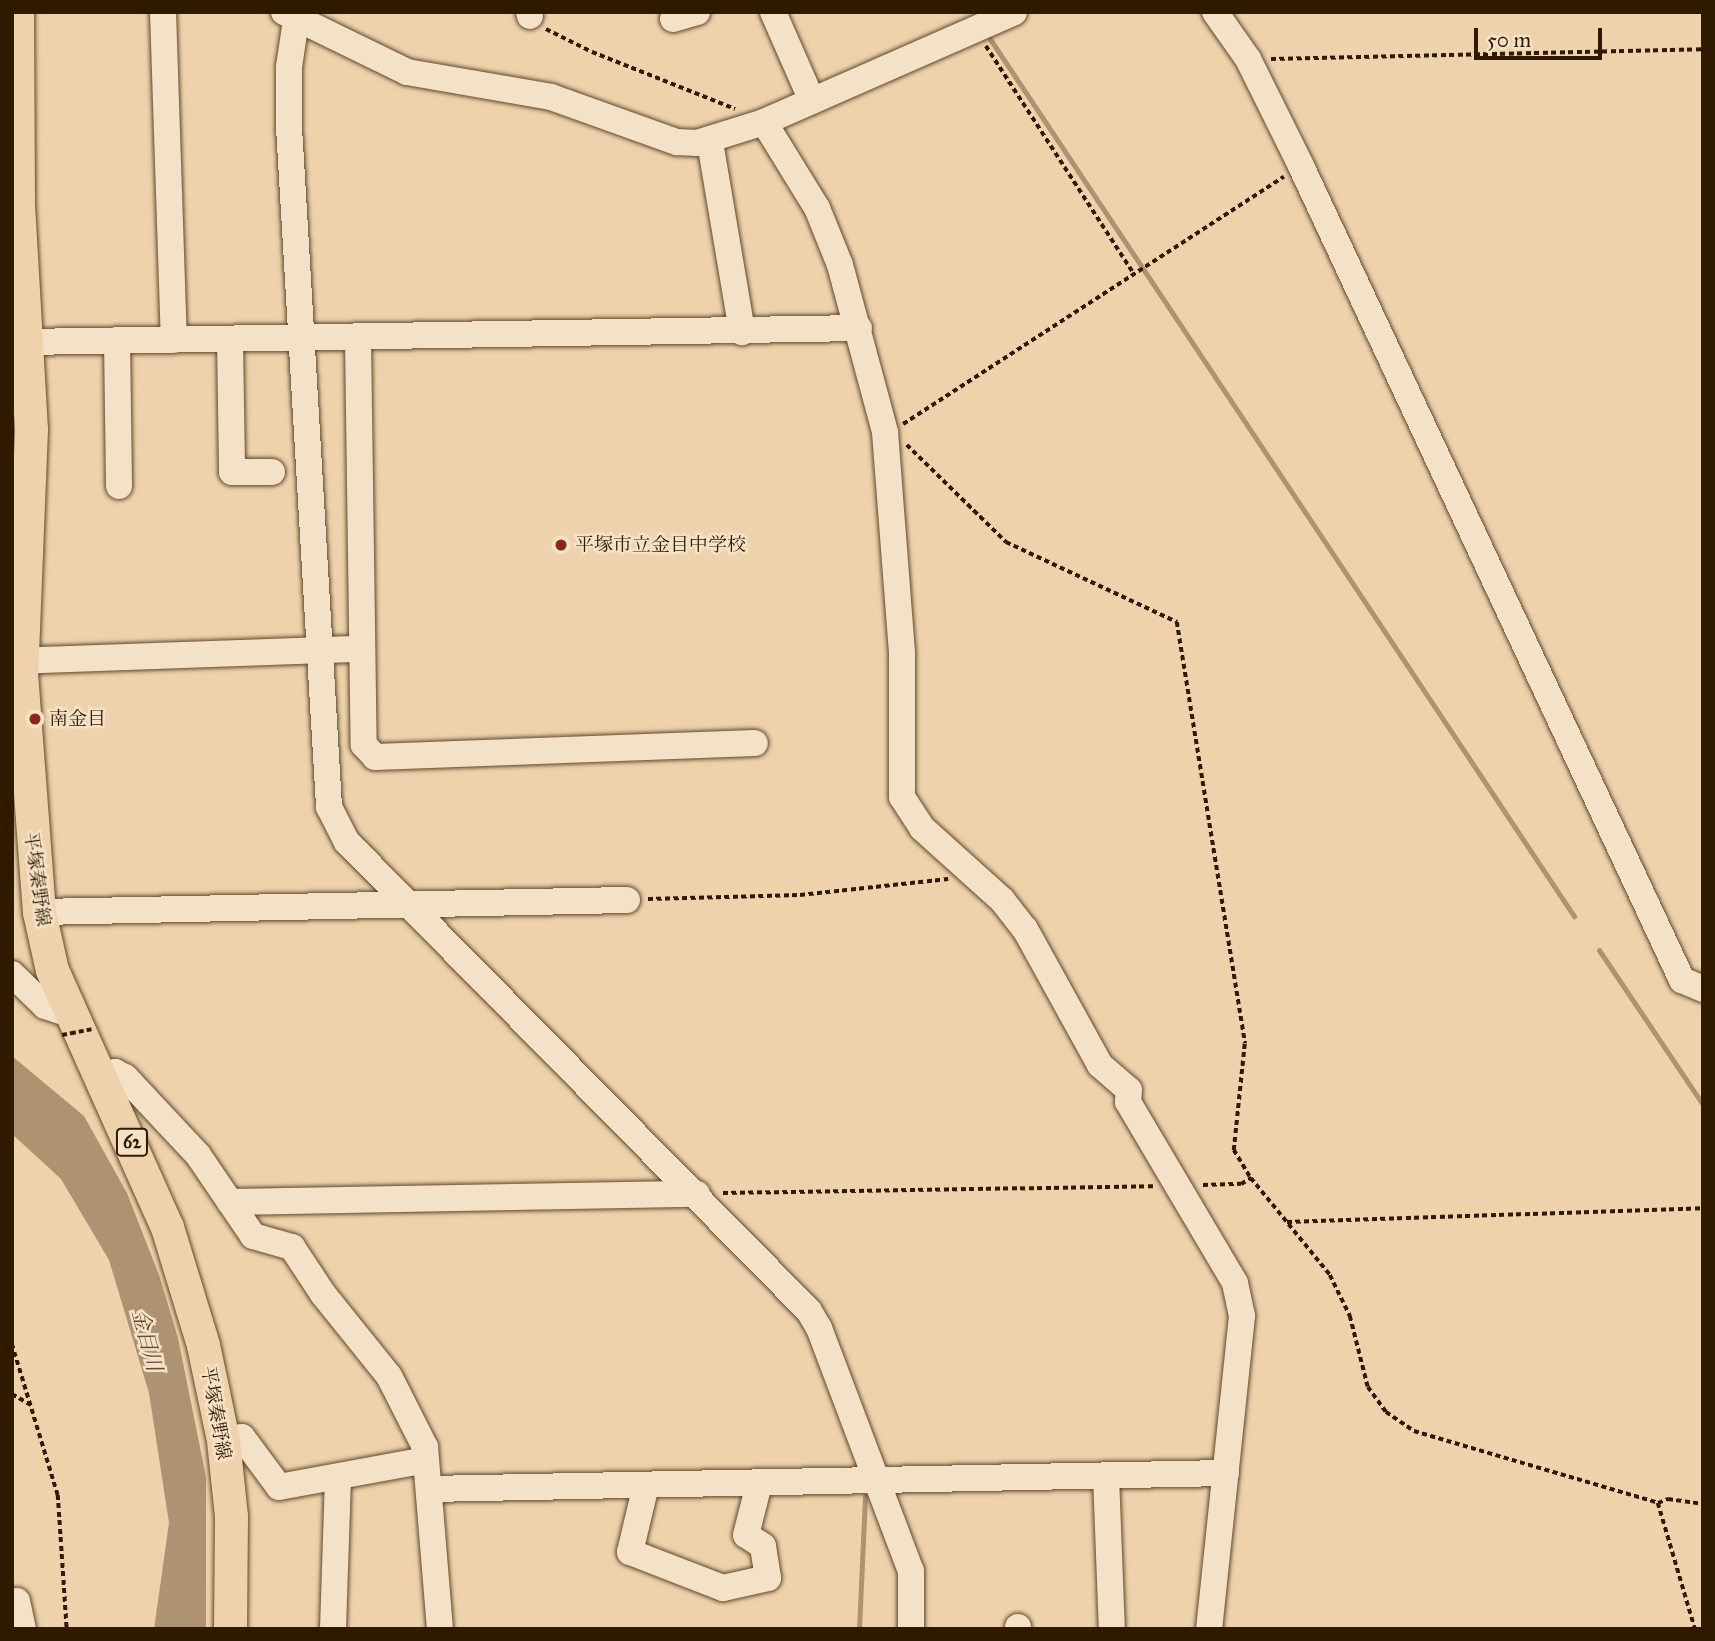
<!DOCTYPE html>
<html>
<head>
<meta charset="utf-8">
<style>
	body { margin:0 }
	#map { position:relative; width:1715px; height:1641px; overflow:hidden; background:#eed2ab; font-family:"IM FELL Great Primer","Noto Serif JP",serif }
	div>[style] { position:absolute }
	.water>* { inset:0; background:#ad9371 }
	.stream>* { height:5px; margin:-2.5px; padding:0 2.5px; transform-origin:2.5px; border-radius:2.5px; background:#ad9371 }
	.path>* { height:3.5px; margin-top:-1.75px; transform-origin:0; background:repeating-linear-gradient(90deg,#2f1a00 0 5px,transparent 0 8.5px) }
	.roads { filter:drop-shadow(0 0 2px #5f482b) drop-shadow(0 0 2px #5f482b) }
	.minor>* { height:26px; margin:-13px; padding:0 13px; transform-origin:13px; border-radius:13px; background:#f4e2c8 }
	.major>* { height:33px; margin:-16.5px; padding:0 16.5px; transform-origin:16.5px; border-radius:16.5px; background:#eed2ab }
	.path-bridge>* { height:3.5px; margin-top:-1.75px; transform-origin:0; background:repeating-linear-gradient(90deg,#2f1a00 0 5px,transparent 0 8.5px) }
	.dots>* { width:19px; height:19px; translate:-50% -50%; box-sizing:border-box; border:4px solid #f4e2c8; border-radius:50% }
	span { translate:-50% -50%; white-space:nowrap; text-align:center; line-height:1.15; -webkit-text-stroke:5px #f4e2c8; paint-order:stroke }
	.shield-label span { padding:2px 5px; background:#f4e2c8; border:2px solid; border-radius:5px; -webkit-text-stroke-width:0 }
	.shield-label { font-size:18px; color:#2f1a00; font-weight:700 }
	.poi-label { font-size:19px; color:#2f1a00 }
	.left { translate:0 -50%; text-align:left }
	.street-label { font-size:19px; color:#2f1a00 }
	.water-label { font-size:21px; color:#614a2d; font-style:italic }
	.frame { position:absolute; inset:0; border:14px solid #2f1a00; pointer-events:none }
	.scale { position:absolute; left:1474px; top:28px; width:128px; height:32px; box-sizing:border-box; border:4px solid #2f1a00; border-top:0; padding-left:9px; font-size:21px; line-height:24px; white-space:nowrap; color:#2f1a00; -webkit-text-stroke:5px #f4e2c8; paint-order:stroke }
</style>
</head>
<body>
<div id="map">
	<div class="water">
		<i style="clip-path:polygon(12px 1056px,84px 1116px,127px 1193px,159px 1275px,178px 1338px,206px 1477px,206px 1629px,154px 1629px,169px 1523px,149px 1393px,109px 1260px,61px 1179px,12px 1134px)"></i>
	</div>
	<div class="stream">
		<i style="left:990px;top:39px;width:1054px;rotate:56.34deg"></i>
		<i style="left:1599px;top:950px;width:187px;rotate:56.1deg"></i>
		<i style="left:859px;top:1629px;width:133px;rotate:-87.4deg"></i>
	</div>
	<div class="path">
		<i style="left:546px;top:29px;width:51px;rotate:26.6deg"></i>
		<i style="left:592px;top:52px;width:154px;rotate:21.7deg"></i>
		<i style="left:986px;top:46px;width:272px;rotate:57deg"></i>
		<i style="left:1271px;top:59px;width:432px;rotate:-1.3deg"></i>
		<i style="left:903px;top:424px;width:454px;rotate:-33deg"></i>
		<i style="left:907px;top:445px;width:139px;rotate:44.4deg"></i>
		<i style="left:1006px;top:542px;width:189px;rotate:25.1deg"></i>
		<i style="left:1177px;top:622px;width:427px;rotate:80.8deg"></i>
		<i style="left:1245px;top:1044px;width:107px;rotate:95.9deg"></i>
		<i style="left:1234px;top:1150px;width:33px;rotate:59deg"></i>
		<i style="left:1251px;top:1178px;width:125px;rotate:50.8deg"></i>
		<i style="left:1330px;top:1275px;width:46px;rotate:64deg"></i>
		<i style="left:1350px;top:1316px;width:73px;rotate:75.8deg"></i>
		<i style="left:1368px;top:1387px;width:31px;rotate:54deg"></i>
		<i style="left:1386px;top:1412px;width:34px;rotate:34deg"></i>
		<i style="left:1414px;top:1431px;width:254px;rotate:16.4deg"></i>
		<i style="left:1658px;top:1503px;width:131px;rotate:73.6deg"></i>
		<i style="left:648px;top:899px;width:152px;rotate:-1.5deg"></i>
		<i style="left:800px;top:895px;width:149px;rotate:-6.2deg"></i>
		<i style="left:1203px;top:1185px;width:38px;rotate:-2deg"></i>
		<i style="left:1241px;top:1184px;width:12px;rotate:-31deg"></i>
		<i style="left:723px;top:1193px;width:430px;rotate:-0.9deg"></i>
		<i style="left:1287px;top:1222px;width:416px;rotate:-1.9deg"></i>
		<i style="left:12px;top:1344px;width:158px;rotate:73.1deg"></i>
		<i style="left:58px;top:1495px;width:134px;rotate:86.2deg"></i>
		<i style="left:12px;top:1394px;width:24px;rotate:30deg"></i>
		<i style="left:1658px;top:1503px;width:11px;rotate:-22deg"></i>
		<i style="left:1668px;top:1499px;width:35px;rotate:8deg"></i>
	</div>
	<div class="roads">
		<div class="minor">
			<i style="left:163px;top:12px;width:328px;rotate:88.1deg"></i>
			<i style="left:284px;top:12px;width:137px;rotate:26deg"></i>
			<i style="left:407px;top:72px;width:146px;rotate:9.8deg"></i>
			<i style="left:551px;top:97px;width:134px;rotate:19.7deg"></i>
			<i style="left:677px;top:142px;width:20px;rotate:3deg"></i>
			<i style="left:697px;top:143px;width:70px;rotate:-17.4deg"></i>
			<i style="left:764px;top:122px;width:273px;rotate:-23.7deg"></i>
			<i style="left:529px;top:12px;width:4px;rotate:76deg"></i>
			<i style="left:773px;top:12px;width:97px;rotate:66.3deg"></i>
			<i style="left:1215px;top:12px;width:57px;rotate:54.9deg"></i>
			<i style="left:1248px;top:59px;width:119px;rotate:63.6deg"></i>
			<i style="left:1301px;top:166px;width:899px;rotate:64.92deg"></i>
			<i style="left:1682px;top:980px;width:23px;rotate:23deg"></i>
			<i style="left:673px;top:19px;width:25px;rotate:-16deg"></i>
			<i style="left:296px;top:20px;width:48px;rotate:98.5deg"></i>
			<i style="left:289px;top:67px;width:60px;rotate:90deg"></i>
			<i style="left:289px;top:127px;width:681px;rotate:86.63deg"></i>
			<i style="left:329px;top:807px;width:39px;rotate:63deg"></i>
			<i style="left:347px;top:842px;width:658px;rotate:45.43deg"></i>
			<i style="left:809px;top:1311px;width:20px;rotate:60deg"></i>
			<i style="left:819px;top:1328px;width:260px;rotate:69.3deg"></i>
			<i style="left:911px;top:1571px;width:58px;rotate:90deg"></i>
			<i style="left:764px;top:122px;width:101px;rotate:58.4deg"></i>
			<i style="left:817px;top:208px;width:61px;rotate:68deg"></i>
			<i style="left:840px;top:265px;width:173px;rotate:74.9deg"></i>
			<i style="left:885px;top:432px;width:222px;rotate:85.6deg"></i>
			<i style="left:902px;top:653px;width:144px;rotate:90deg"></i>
			<i style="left:902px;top:797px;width:37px;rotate:57deg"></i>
			<i style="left:922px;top:828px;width:108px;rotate:42deg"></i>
			<i style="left:1002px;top:900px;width:37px;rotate:52deg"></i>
			<i style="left:1025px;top:929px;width:155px;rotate:61.1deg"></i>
			<i style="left:1100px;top:1065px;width:38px;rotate:41deg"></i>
			<i style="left:1129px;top:1090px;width:12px;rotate:95deg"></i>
			<i style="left:1128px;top:1102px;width:210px;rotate:59.4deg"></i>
			<i style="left:1235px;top:1283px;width:34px;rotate:78deg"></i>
			<i style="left:1242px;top:1316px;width:315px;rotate:96deg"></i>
			<i style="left:710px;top:142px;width:193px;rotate:80.4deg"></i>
			<i style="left:358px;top:339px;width:406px;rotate:89.2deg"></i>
			<i style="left:364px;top:745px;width:16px;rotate:47deg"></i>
			<i style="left:375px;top:757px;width:380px;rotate:-2.1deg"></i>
			<i style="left:117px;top:340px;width:146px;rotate:89.2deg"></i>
			<i style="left:230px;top:340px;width:132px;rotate:89.1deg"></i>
			<i style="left:232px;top:472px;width:40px"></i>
			<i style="left:25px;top:342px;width:834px;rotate:-0.96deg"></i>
			<i style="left:12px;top:661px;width:350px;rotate:-2deg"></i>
			<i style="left:39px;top:912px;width:588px;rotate:-1.17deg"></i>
			<i style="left:12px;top:974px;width:46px;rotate:44.1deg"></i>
			<i style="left:45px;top:1006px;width:26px;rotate:18deg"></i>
			<i style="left:102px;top:1077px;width:14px;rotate:-21deg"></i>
			<i style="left:115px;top:1072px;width:11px;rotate:27deg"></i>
			<i style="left:125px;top:1077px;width:107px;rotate:46.9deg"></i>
			<i style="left:198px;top:1155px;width:98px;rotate:55.8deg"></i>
			<i style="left:253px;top:1236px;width:41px;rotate:15.8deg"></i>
			<i style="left:292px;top:1247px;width:56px;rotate:56.6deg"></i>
			<i style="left:323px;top:1294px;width:105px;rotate:51.2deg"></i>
			<i style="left:389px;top:1376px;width:80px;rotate:63.1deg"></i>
			<i style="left:425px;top:1447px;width:183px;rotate:85.3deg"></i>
			<i style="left:230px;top:1202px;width:467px;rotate:-1deg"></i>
			<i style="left:223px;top:1440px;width:19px;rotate:-9deg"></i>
			<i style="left:242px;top:1437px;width:62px;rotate:53.5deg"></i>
			<i style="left:279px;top:1487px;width:149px;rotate:-10.4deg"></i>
			<i style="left:1106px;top:1476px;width:153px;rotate:87.8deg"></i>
			<i style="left:646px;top:1485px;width:69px;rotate:103.4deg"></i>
			<i style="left:630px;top:1552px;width:100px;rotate:21.2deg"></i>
			<i style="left:723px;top:1588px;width:46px;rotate:-12.5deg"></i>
			<i style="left:768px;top:1578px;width:32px;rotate:-99deg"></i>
			<i style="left:763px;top:1546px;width:20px;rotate:-147deg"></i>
			<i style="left:746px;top:1535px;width:53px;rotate:-75.7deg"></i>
			<i style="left:429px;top:1489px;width:797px;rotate:-1.15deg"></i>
			<i style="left:17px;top:1601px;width:29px;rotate:78deg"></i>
			<i style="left:1018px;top:1627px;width:2px;rotate:90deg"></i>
			<i style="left:333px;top:1629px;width:152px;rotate:-88.1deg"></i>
		</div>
		<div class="major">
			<i style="left:17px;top:12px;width:192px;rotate:89.7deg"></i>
			<i style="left:18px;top:204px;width:225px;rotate:86.7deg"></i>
			<i style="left:31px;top:429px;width:244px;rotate:92.3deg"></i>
			<i style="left:21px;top:673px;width:240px;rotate:85.7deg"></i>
			<i style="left:39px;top:912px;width:59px;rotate:77.4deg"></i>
			<i style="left:52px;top:970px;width:282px;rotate:65.9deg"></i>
			<i style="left:167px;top:1227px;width:123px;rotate:73deg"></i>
			<i style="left:203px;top:1345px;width:97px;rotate:78.1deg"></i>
			<i style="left:223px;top:1440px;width:76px;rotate:84deg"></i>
			<i style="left:231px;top:1516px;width:113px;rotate:90.5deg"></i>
		</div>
	</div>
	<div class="path-bridge">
		<i style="left:62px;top:1035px;width:32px;rotate:-11deg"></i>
	</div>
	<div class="dots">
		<i style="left:561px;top:545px;background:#8f2418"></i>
		<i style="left:35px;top:719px;background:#8f2418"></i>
	</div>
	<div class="shield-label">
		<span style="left:132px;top:1142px">62</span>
	</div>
	<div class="poi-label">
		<span class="left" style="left:575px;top:545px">平塚市立金目中学校</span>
		<span class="left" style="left:49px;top:719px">南金目</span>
	</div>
	<div class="street-label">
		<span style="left:37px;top:879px;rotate:82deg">平塚秦野線</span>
		<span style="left:216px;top:1413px;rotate:80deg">平塚秦野線</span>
	</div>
	<div class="water-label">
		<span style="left:147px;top:1340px;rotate:75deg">金目川</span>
	</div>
	<div class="frame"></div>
	<div class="scale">50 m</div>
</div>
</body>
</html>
